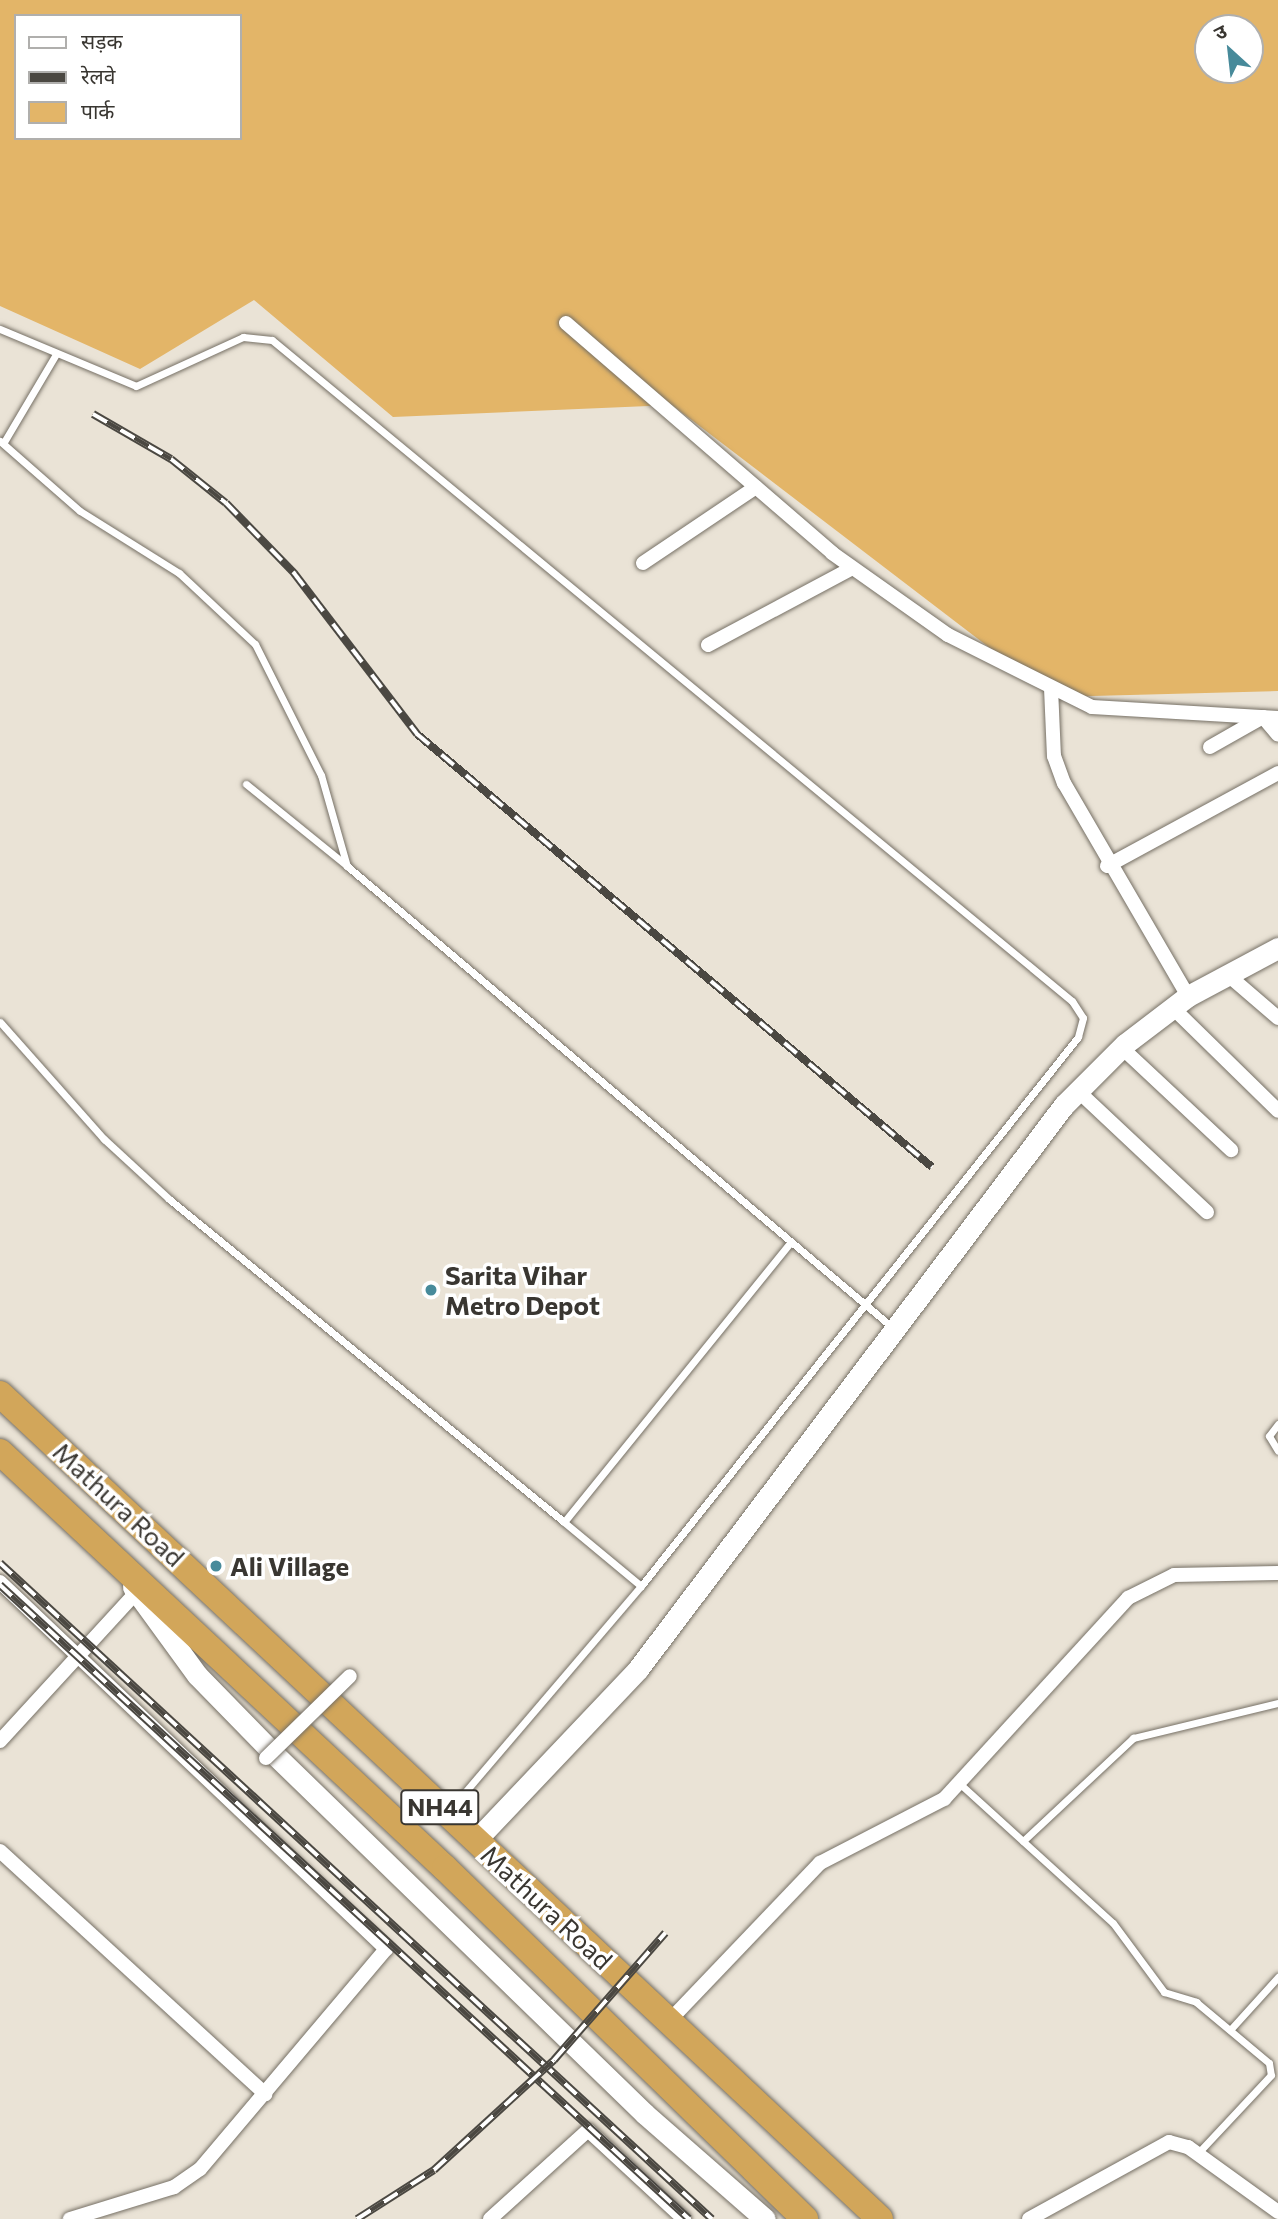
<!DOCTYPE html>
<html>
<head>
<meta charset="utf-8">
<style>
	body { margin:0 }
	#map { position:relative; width:1278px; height:2219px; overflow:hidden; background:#eae3d6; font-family:Commissioner,"Noto Sans Devanagari",sans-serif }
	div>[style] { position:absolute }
	.green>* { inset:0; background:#e3b568 }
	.roads { filter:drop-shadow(0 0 2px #767065) drop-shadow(0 0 2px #767065) }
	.lane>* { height:7px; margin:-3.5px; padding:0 3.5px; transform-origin:3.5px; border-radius:3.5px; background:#fff }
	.street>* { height:14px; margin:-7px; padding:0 7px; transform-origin:7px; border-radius:7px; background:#fff }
	.secondary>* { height:21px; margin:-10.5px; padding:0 10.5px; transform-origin:10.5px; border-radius:10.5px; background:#fff }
	.highway>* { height:26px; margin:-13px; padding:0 13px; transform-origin:13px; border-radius:13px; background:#d2a65a }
	.rail>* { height:8px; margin-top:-4px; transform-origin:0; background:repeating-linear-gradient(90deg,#fff 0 16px,#4b4842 0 32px); box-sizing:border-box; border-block:2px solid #4b4842 }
	.bridges { filter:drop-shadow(0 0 2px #767065) drop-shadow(0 0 2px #767065) }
	.street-bridge>* { height:14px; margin:-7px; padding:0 7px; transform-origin:7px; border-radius:7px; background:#fff }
	.dots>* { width:19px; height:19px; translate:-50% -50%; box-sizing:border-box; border:4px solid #fff; border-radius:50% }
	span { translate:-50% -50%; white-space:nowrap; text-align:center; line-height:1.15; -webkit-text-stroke:7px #fff; paint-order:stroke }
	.shield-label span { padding:2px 5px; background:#fff; border:2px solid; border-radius:5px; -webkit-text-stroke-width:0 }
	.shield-label { font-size:24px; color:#393631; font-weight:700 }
	.poi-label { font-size:26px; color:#393631; font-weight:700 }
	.left { translate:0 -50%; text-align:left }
	.street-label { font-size:26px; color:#393631 }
	.legend { position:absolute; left:14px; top:14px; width:228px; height:126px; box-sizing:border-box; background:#fff; border:2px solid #b0afad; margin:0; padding:9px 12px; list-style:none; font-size:21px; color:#393631 }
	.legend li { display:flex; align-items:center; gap:14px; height:35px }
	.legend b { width:35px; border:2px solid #b0afad }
	.north { position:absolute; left:1194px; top:14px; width:70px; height:70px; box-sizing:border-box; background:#fff; border:2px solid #b0afad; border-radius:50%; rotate:333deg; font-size:19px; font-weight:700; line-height:28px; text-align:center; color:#393631 }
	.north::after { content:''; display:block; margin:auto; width:24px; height:32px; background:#478a9a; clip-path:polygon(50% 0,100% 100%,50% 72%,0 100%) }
</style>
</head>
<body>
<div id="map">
	<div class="green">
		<i style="clip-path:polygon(evenodd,0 0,1278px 0,1278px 691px,1054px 697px,672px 405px,393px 417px,254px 300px,140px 369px,0 306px,0 0,16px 16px,240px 16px,240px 138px,16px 138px,16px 16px,0 0,1208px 28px,1250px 28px,1250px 70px,1208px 70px,1208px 28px)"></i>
	</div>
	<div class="roads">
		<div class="lane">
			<i style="left:0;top:329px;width:147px;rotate:22.7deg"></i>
			<i style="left:136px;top:386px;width:118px;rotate:-24.6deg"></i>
			<i style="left:243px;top:337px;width:29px;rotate:6deg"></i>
			<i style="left:272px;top:340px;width:1038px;rotate:39.57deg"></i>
			<i style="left:1072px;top:1001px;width:20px;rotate:57deg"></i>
			<i style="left:1083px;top:1018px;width:20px;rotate:105deg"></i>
			<i style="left:1078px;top:1037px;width:702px;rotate:128.52deg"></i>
			<i style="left:641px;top:1586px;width:296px;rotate:130.5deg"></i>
			<i style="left:0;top:441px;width:106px;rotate:41.2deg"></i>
			<i style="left:80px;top:511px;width:117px;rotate:32.1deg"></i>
			<i style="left:179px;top:573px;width:104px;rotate:43.1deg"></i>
			<i style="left:255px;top:644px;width:147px;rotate:63.3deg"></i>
			<i style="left:321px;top:775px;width:95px;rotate:74.1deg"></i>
			<i style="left:347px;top:866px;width:714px;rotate:40.23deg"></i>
			<i style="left:4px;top:442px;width:102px;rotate:-59.4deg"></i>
			<i style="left:246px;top:784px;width:129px;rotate:39deg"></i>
			<i style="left:0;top:1022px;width:157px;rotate:48.4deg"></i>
			<i style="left:104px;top:1139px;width:88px;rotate:42.7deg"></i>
			<i style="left:169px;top:1199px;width:510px;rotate:39.27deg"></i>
			<i style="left:1278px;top:1424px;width:15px;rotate:127deg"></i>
			<i style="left:1269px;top:1436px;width:17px;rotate:59deg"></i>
			<i style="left:641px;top:1586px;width:100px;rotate:-140.3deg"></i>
			<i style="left:564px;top:1522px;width:358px;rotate:-51deg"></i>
			<i style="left:959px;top:1783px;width:208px;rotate:42.3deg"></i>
			<i style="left:1113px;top:1923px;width:86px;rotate:53.5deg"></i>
			<i style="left:1164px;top:1992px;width:34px;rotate:17deg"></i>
			<i style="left:1196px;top:2002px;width:95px;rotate:39.9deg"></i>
			<i style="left:1269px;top:2063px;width:12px;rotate:81deg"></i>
			<i style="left:1271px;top:2075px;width:108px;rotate:133.1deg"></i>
			<i style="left:1023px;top:1841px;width:151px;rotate:-43.1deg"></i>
			<i style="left:1133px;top:1738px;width:149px;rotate:-13.6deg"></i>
			<i style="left:1230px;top:2030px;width:72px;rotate:-47.8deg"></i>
		</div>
		<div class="street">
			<i style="left:566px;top:323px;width:352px;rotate:40.8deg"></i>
			<i style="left:832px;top:553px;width:142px;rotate:35.3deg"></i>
			<i style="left:948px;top:635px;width:161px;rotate:26.6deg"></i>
			<i style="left:1092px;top:707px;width:186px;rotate:3.4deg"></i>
			<i style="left:643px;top:563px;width:136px;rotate:-33.9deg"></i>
			<i style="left:708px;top:645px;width:163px;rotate:-28.1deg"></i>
			<i style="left:1051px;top:688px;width:68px;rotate:87.5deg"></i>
			<i style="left:1054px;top:756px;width:29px;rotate:70deg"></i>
			<i style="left:1064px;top:783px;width:246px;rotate:59.8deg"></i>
			<i style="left:1210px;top:747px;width:61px;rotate:-29.5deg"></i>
			<i style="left:1263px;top:717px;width:23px;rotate:50deg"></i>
			<i style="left:1107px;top:866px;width:195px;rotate:-28.5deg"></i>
			<i style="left:1228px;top:975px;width:66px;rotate:40.7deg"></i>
			<i style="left:1173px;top:1008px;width:147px;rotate:44.4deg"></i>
			<i style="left:1121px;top:1047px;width:151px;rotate:43.1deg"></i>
			<i style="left:1078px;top:1091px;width:177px;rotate:43.2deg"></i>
			<i style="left:0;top:1582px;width:533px;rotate:43.55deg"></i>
			<i style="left:386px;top:1949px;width:288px;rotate:130.2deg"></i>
			<i style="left:200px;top:2169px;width:32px;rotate:145deg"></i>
			<i style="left:174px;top:2187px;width:109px;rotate:162.9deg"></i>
			<i style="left:0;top:1741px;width:209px;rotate:-47.5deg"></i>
			<i style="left:0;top:1851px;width:360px;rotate:42.5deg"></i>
			<i style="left:669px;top:2021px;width:219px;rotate:-46.3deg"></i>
			<i style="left:820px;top:1863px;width:140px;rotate:-27.3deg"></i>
			<i style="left:944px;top:1799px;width:273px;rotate:-47.5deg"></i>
			<i style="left:1128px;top:1598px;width:51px;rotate:-26.6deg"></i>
			<i style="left:1174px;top:1575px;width:104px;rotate:-1.1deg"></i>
			<i style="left:490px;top:2219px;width:132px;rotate:-42.2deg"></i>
			<i style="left:588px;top:2130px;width:131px;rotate:42.8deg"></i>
			<i style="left:1029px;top:2219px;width:160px;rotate:-28.8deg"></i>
			<i style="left:1169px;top:2142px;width:20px;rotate:15deg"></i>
			<i style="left:1188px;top:2147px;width:111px;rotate:35.8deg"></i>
		</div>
		<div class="secondary">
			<i style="left:133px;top:1587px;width:109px;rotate:54deg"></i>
			<i style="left:197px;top:1675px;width:109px;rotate:45.7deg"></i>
			<i style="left:273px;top:1753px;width:518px;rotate:44.14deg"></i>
			<i style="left:645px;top:2114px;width:159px;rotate:41.2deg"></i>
			<i style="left:476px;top:1840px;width:236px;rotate:-46.5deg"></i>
			<i style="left:638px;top:1669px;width:707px;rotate:-52.94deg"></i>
			<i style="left:1064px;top:1105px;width:86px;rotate:-45deg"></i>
			<i style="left:1125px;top:1044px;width:79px;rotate:-37.3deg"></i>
			<i style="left:1188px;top:996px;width:102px;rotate:-28.1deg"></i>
		</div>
		<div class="highway">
			<i style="left:0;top:1394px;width:1206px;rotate:43.15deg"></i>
			<i style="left:0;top:1452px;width:609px;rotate:43.07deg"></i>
			<i style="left:445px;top:1868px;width:503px;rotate:44.27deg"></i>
		</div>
	</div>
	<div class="rail">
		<i style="left:93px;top:414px;width:90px;rotate:30deg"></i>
		<i style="left:171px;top:459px;width:70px;rotate:38.7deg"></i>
		<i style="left:226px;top:503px;width:98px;rotate:45.8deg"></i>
		<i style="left:294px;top:573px;width:203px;rotate:52.6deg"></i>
		<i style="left:417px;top:734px;width:673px;rotate:40.06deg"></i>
		<i style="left:0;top:1563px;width:968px;rotate:42.66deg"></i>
		<i style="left:0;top:1585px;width:936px;rotate:42.62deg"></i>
		<i style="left:357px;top:2219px;width:91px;rotate:-32.5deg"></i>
		<i style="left:434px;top:2170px;width:163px;rotate:-42.5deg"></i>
		<i style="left:554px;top:2060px;width:169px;rotate:-48.8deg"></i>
	</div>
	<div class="bridges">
		<div class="street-bridge">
			<i style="left:266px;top:1758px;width:117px;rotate:-44.3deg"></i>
		</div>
	</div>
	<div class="dots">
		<i style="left:431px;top:1290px;background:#478a9a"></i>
		<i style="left:216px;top:1566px;background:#478a9a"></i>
	</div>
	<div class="shield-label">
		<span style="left:440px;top:1807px">NH44</span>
	</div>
	<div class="poi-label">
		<span class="left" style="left:445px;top:1290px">Sarita Vihar<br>Metro Depot</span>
		<span class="left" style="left:230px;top:1566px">Ali Village</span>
	</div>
	<div class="street-label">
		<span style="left:119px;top:1504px;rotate:43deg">Mathura Road</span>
		<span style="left:547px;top:1907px;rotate:43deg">Mathura Road</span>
	</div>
	<ul class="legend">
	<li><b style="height:9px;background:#fff"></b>सड़क</li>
	<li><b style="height:9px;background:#4b4842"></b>रेलवे</li>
	<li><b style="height:19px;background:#e3b568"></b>पार्क</li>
	</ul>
	<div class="north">उ</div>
</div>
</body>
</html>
